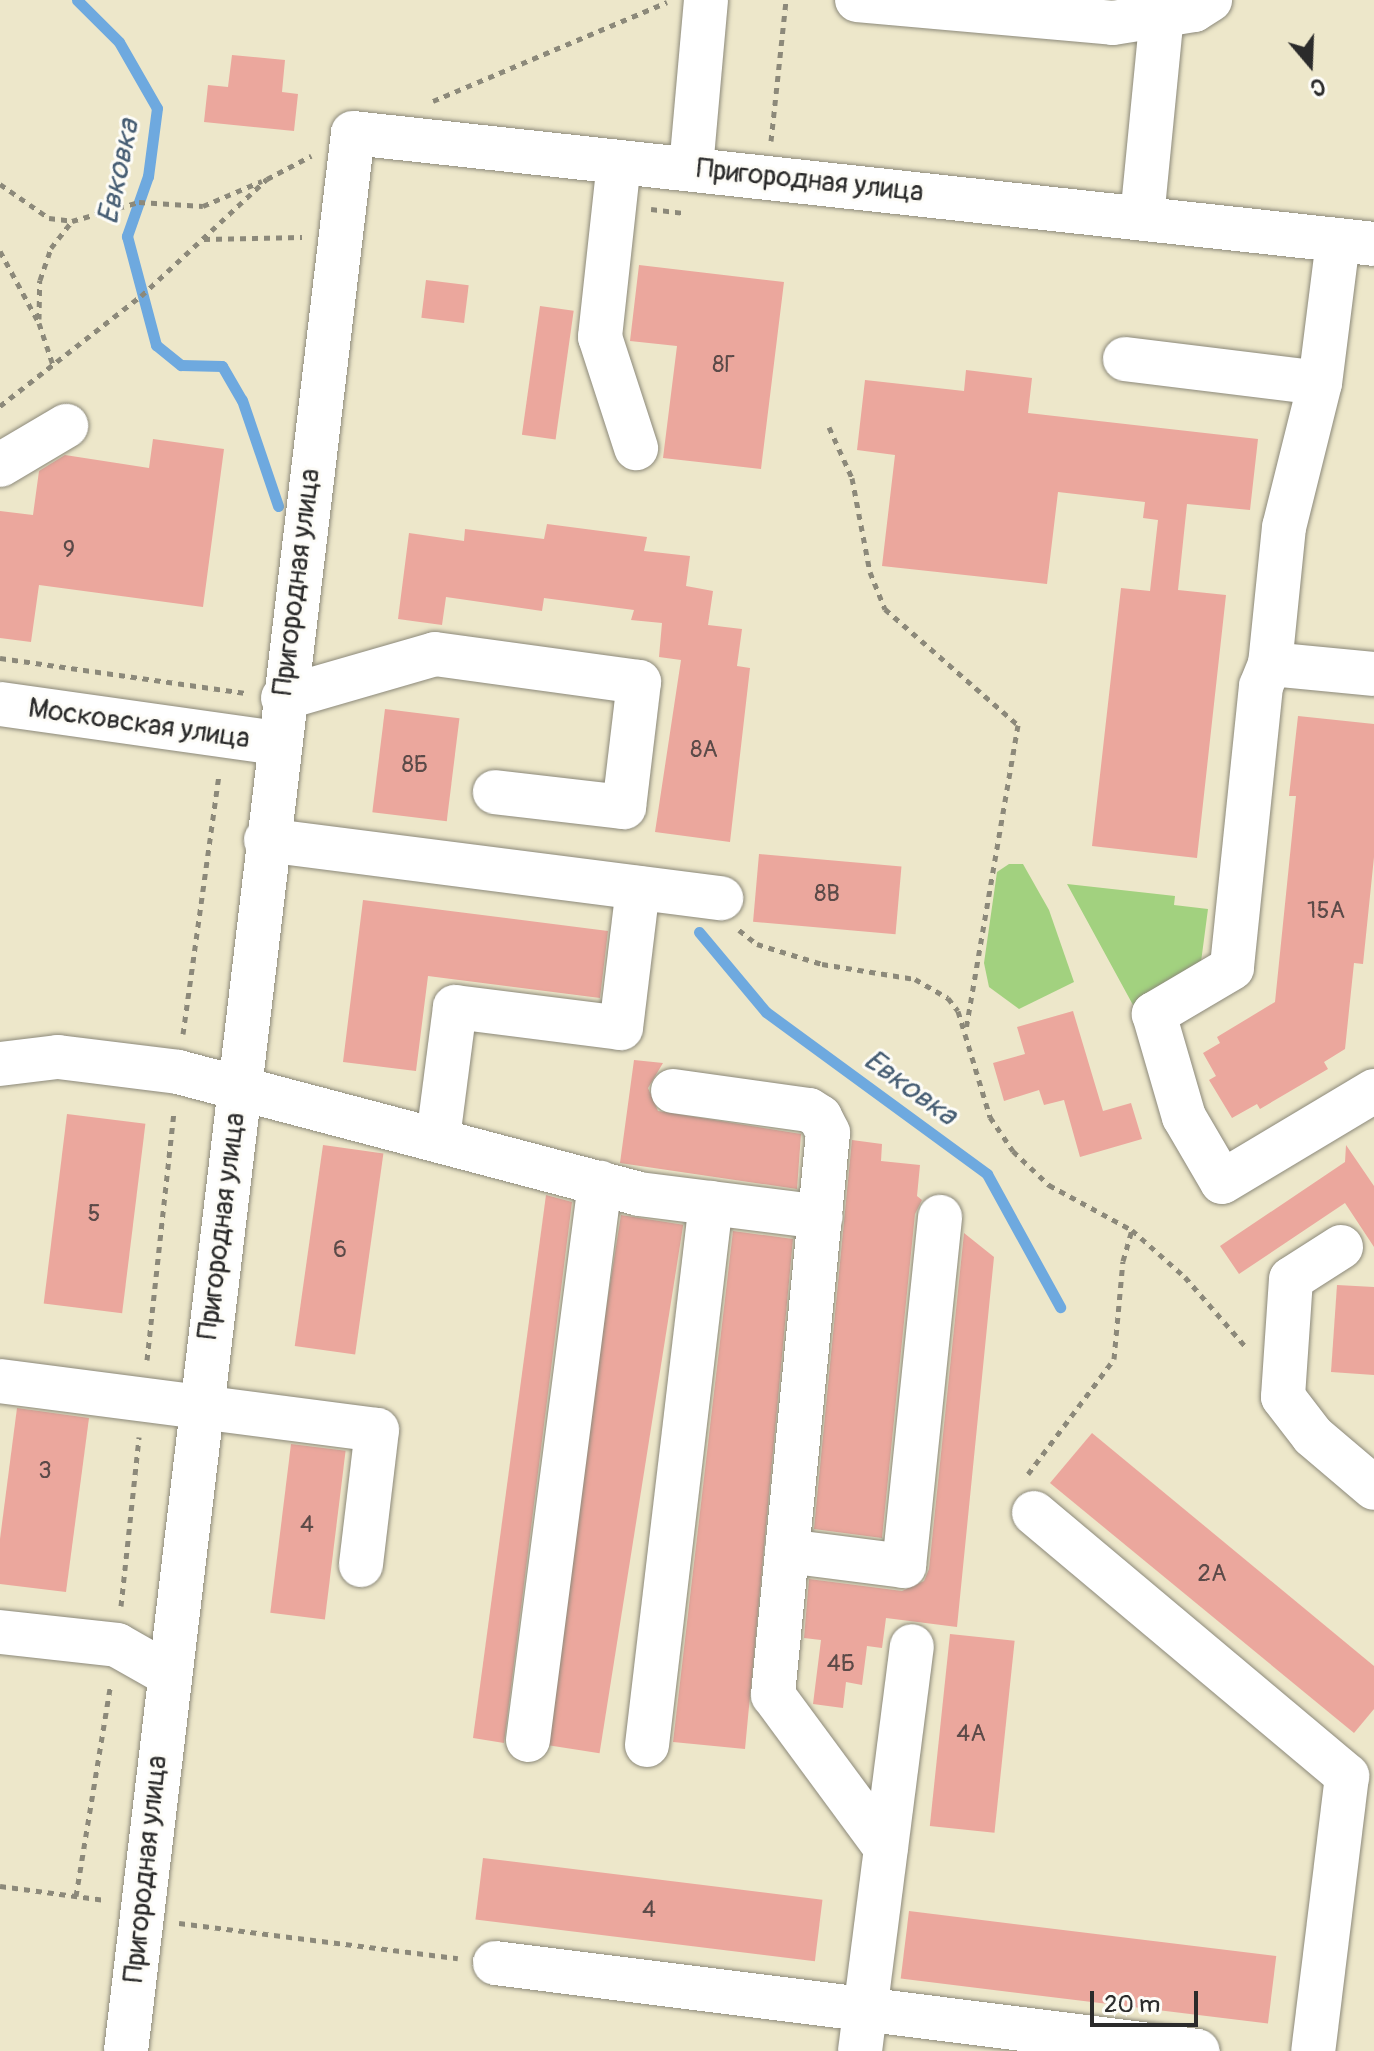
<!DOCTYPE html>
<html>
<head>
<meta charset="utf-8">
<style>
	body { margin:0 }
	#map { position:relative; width:1374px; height:2051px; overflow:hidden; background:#ede7ca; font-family:Pangolin,sans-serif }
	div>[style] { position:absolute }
	.green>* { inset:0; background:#a2d17f }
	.stream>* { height:11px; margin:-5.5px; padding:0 5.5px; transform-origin:5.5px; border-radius:5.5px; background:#6ea9df }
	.building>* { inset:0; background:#eba79d; transform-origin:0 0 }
	.path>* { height:5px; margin-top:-2.5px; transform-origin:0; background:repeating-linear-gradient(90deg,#8c897a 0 6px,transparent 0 12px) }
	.roads { filter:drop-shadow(0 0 2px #8c897a) drop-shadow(0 0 2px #8c897a) }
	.minor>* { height:44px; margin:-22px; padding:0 22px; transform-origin:22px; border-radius:22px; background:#fff }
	span { translate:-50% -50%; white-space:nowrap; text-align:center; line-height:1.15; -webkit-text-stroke:6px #fdfcf7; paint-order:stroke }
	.number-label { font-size:24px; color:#5b4a48 }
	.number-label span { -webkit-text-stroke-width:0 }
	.street-label { font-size:28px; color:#2b2b2b }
	.water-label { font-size:30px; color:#465d73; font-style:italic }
	.north { position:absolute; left:1270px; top:24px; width:80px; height:80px; -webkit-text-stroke:6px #fdfcf7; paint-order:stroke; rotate:161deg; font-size:22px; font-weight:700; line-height:32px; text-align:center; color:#2b2b2b }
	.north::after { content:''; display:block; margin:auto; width:28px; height:36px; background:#2b2b2b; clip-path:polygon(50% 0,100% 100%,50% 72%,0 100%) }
	.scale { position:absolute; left:1090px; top:1991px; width:108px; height:36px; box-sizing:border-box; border:4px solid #2b2b2b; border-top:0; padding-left:10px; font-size:24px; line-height:28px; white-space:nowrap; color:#2b2b2b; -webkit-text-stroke:6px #fdfcf7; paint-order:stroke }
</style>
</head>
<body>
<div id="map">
	<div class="green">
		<i style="clip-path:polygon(1009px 864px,1023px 864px,1049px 910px,1074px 982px,1019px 1009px,989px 987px,984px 963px,997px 872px)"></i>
		<i style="clip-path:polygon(1067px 884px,1175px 896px,1174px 905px,1208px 909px,1201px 962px,1133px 1005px)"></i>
	</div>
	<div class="stream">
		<i style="left:77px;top:0;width:59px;rotate:45deg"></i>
		<i style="left:119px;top:42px;width:76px;rotate:60.1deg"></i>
		<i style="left:157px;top:108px;width:69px;rotate:97.5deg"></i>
		<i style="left:148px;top:176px;width:64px;rotate:109.3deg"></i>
		<i style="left:127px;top:236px;width:113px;rotate:75.1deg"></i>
		<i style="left:156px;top:345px;width:32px;rotate:39deg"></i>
		<i style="left:181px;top:365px;width:41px;rotate:1.4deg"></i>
		<i style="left:222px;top:366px;width:39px;rotate:60deg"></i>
		<i style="left:242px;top:400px;width:112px;rotate:71.2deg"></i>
		<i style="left:699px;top:932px;width:104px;rotate:50.1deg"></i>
		<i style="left:766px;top:1012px;width:274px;rotate:36.2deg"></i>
		<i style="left:987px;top:1174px;width:152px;rotate:61.2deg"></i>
	</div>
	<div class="building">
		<i style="clip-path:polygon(232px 55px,285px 60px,282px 92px,298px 94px,294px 131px,204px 122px,208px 85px,228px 87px)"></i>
		<i style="clip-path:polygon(639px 265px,784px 282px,761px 469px,663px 458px,677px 346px,630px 341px)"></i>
		<i style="left:426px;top:280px;width:43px;height:38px;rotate:7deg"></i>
		<i style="left:540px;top:306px;width:34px;height:130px;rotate:8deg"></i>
		<i style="clip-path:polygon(966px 370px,1032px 378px,1028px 413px,1258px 439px,1250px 510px,1187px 504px,1178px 590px,1226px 595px,1197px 858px,1092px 846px,1121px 588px,1150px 591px,1158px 520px,1143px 518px,1145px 502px,1058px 492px,1047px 584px,882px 566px,895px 455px,857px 450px,865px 380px,964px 391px)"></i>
		<i style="clip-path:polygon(153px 439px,224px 449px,203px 607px,39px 585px,31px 642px,0 638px,0 511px,33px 515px,39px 471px,65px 455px,149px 468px)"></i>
		<i style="clip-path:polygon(547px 524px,647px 537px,644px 551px,690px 556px,686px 586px,713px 591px,708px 625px,742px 629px,737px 666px,750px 668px,730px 842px,655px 832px,681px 660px,659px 657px,662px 623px,631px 620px,634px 610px,544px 598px,542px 611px,446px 597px,442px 625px,398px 619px,409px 533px,464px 541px,465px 529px,544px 539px)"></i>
		<i style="left:385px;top:709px;width:75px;height:104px;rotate:7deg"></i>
		<i style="clip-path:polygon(1298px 716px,1374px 724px,1374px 857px,1363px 964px,1354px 963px,1345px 1049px,1324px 1062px,1328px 1069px,1260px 1109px,1257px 1104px,1232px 1118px,1209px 1080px,1216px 1076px,1203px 1053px,1220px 1043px,1217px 1037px,1275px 1002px,1296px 796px,1289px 796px)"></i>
		<i style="left:759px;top:854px;width:143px;height:68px;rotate:5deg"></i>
		<i style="clip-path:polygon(363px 900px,608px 931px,600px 998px,428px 976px,416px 1071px,343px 1062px)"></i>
		<i style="clip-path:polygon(1073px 1011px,1103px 1111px,1131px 1103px,1142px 1139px,1080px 1157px,1064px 1100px,1044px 1105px,1039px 1090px,1004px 1101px,993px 1063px,1025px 1054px,1017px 1027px)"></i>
		<i style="clip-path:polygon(634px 1060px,663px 1063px,648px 1088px,658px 1111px,801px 1134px,797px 1189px,620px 1163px)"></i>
		<i style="left:67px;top:1114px;width:79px;height:191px;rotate:7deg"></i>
		<i style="clip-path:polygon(852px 1140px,882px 1144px,881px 1161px,920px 1165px,917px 1196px,922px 1200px,915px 1214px,882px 1538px,814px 1529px)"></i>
		<i style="left:323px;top:1145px;width:61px;height:203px;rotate:8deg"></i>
		<i style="clip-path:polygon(1346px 1145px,1374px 1186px,1374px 1247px,1345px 1203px,1239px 1274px,1220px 1246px,1345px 1162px)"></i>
		<i style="clip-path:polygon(546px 1195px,572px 1202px,504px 1743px,473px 1738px)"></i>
		<i style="left:621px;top:1215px;width:63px;height:535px;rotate:9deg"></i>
		<i style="clip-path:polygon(733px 1231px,793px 1239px,745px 1749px,673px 1742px)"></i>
		<i style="clip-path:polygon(964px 1233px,994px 1257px,957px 1627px,886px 1618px,882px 1648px,867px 1646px,862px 1685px,846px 1682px,843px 1708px,813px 1704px,821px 1640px,804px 1638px,809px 1579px,902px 1591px,924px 1581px,929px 1569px)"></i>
		<i style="clip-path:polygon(1337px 1285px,1374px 1287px,1374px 1375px,1331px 1372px)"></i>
		<i style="clip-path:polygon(17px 1408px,89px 1418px,66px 1592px,0 1584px,0 1539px)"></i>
		<i style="clip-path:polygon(1092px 1433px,1374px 1666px,1374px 1709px,1354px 1733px,1050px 1483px)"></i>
		<i style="left:291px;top:1444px;width:55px;height:170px;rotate:7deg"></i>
		<i style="left:950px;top:1634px;width:65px;height:193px;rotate:6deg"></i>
		<i style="left:483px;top:1858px;width:342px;height:62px;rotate:7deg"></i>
		<i style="left:909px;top:1911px;width:370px;height:68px;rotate:7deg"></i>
	</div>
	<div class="path">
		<i style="left:433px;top:101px;width:254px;rotate:-22.9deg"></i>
		<i style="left:771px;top:141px;width:142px;rotate:-83.9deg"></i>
		<i style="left:0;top:184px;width:60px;rotate:34.8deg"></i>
		<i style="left:49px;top:218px;width:23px;rotate:7deg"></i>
		<i style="left:72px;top:221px;width:70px;rotate:-15.8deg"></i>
		<i style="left:139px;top:202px;width:64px;rotate:3.6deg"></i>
		<i style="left:203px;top:206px;width:64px;rotate:-23deg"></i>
		<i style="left:651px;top:209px;width:34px;rotate:7deg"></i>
		<i style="left:204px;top:239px;width:98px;rotate:-1.2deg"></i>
		<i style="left:0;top:251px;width:82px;rotate:61.6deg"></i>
		<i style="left:39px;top:323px;width:44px;rotate:71.6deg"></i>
		<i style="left:39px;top:319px;width:39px;rotate:-89deg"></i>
		<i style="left:40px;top:280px;width:34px;rotate:-71deg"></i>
		<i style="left:51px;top:248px;width:33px;rotate:-52deg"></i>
		<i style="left:0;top:406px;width:179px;rotate:-38deg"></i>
		<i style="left:141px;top:296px;width:172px;rotate:-42.9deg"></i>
		<i style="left:267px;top:179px;width:50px;rotate:-27.6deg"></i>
		<i style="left:829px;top:427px;width:56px;rotate:65.7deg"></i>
		<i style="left:852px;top:478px;width:96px;rotate:79.2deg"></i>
		<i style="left:870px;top:572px;width:40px;rotate:68deg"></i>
		<i style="left:885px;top:609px;width:176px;rotate:41.1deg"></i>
		<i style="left:1018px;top:725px;width:308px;rotate:99.7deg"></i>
		<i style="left:0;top:658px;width:248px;rotate:8.1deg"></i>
		<i style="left:739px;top:930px;width:23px;rotate:38deg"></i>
		<i style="left:757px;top:944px;width:68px;rotate:17.1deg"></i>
		<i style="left:822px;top:964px;width:94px;rotate:9.2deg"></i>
		<i style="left:915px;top:979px;width:38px;rotate:30deg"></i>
		<i style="left:948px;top:998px;width:16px;rotate:52deg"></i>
		<i style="left:958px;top:1011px;width:111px;rotate:73.2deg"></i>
		<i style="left:990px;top:1117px;width:41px;rotate:55.9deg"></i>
		<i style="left:1013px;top:1151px;width:50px;rotate:43.4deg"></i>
		<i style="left:1049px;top:1185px;width:94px;rotate:28.5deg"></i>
		<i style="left:1132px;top:1230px;width:71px;rotate:41.6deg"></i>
		<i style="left:1185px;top:1277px;width:91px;rotate:49deg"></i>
		<i style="left:183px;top:1034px;width:262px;rotate:-82.1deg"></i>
		<i style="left:147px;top:1360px;width:250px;rotate:-83.8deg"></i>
		<i style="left:1028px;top:1474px;width:144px;rotate:-53.2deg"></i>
		<i style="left:1114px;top:1359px;width:98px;rotate:-84.8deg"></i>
		<i style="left:1123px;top:1261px;width:32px;rotate:-74deg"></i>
		<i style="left:121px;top:1606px;width:170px;rotate:-83.9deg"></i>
		<i style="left:0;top:1886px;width:106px;rotate:7.6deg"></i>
		<i style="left:76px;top:1896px;width:211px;rotate:-80.7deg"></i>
		<i style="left:179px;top:1923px;width:281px;rotate:7.2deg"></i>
	</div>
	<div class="roads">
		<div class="minor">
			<i style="left:857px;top:0;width:257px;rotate:5.1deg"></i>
			<i style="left:1113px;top:23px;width:82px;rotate:-9.1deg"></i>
			<i style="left:1194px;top:10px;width:19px;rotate:-32deg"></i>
			<i style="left:619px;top:162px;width:176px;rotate:96.2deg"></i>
			<i style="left:600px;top:337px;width:117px;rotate:72deg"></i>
			<i style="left:691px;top:168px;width:169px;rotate:-84.9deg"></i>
			<i style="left:1142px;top:218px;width:204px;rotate:-84.4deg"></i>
			<i style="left:1338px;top:241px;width:143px;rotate:97.2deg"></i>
			<i style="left:1320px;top:383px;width:148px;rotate:104deg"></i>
			<i style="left:1284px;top:527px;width:138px;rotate:95.8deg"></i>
			<i style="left:1270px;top:664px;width:24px;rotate:112deg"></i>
			<i style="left:1261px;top:686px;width:283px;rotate:95.9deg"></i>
			<i style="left:1232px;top:968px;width:91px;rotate:149.5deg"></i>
			<i style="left:1154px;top:1014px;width:107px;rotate:73.8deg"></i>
			<i style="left:1184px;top:1117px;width:75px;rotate:59.7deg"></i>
			<i style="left:1222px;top:1182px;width:177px;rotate:-30.9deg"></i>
			<i style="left:1125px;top:359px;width:196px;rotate:7deg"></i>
			<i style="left:0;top:465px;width:77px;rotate:-30.6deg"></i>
			<i style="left:1270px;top:664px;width:104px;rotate:5.5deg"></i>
			<i style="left:283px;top:698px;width:158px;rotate:-16.1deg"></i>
			<i style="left:435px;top:654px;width:206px;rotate:7.8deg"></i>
			<i style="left:639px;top:682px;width:126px;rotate:96.8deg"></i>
			<i style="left:624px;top:807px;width:130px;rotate:-173.4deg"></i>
			<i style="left:0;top:704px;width:281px;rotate:8deg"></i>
			<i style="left:266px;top:840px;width:459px;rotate:7.3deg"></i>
			<i style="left:0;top:1064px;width:58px;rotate:-6.9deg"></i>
			<i style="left:58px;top:1057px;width:121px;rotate:7.1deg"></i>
			<i style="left:178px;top:1072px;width:477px;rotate:14.8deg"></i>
			<i style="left:639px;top:1194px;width:183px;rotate:7.2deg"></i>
			<i style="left:673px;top:1091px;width:137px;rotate:8deg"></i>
			<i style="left:809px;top:1110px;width:13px;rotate:32deg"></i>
			<i style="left:820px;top:1117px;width:18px;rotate:63deg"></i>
			<i style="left:828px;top:1133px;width:565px;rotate:95.59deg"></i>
			<i style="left:773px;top:1695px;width:190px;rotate:53.6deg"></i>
			<i style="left:438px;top:1138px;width:132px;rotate:-82.6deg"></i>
			<i style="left:455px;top:1007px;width:167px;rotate:7.2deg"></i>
			<i style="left:621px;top:1028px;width:141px;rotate:-83.1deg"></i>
			<i style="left:1341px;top:1247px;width:59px;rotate:147.4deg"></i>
			<i style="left:1291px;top:1279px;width:118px;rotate:93.9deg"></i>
			<i style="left:1283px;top:1397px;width:49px;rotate:52.4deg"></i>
			<i style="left:1313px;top:1436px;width:80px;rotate:40.4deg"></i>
			<i style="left:0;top:1381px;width:380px;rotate:7.4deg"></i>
			<i style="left:377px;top:1430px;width:136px;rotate:96.8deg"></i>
			<i style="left:1034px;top:1513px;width:409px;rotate:40deg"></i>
			<i style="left:1347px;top:1776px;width:277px;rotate:97deg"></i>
			<i style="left:787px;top:1551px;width:118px;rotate:7.3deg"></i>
			<i style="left:904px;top:1566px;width:351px;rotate:-84.1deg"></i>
			<i style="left:0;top:1632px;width:118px;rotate:6.3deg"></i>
			<i style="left:117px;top:1645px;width:59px;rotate:29.6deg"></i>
			<i style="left:528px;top:1740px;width:562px;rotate:-82.63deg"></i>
			<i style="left:647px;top:1745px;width:546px;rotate:-83.27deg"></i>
			<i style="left:495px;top:1963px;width:708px;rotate:7.14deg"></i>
			<i style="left:126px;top:2051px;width:1931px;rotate:-83.25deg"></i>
			<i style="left:353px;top:133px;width:1027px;rotate:6.2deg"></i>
			<i style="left:860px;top:2051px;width:408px;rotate:-82.7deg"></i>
		</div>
	</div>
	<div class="number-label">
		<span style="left:724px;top:365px">8Г</span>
		<span style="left:69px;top:550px">9</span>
		<span style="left:704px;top:750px">8А</span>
		<span style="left:415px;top:765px">8Б</span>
		<span style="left:827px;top:894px">8В</span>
		<span style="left:1326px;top:911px">15А</span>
		<span style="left:94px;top:1214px">5</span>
		<span style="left:340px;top:1250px">6</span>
		<span style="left:45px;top:1471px">3</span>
		<span style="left:307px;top:1525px">4</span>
		<span style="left:1212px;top:1574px">2А</span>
		<span style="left:841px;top:1664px">4Б</span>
		<span style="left:971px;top:1734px">4А</span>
		<span style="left:649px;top:1910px">4</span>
	</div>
	<div class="street-label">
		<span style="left:810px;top:181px;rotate:6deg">Пригородная улица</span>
		<span style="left:297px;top:582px;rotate:-83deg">Пригородная улица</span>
		<span style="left:139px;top:724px;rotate:8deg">Московская улица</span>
		<span style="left:222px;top:1226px;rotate:-83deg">Пригородная улица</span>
		<span style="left:146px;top:1869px;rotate:-84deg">Пригородная улица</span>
	</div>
	<div class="water-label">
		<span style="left:119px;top:172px;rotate:-78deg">Евковка</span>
		<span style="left:910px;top:1088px;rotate:36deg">Евковка</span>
	</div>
	<div class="north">С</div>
	<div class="scale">20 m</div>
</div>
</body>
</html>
